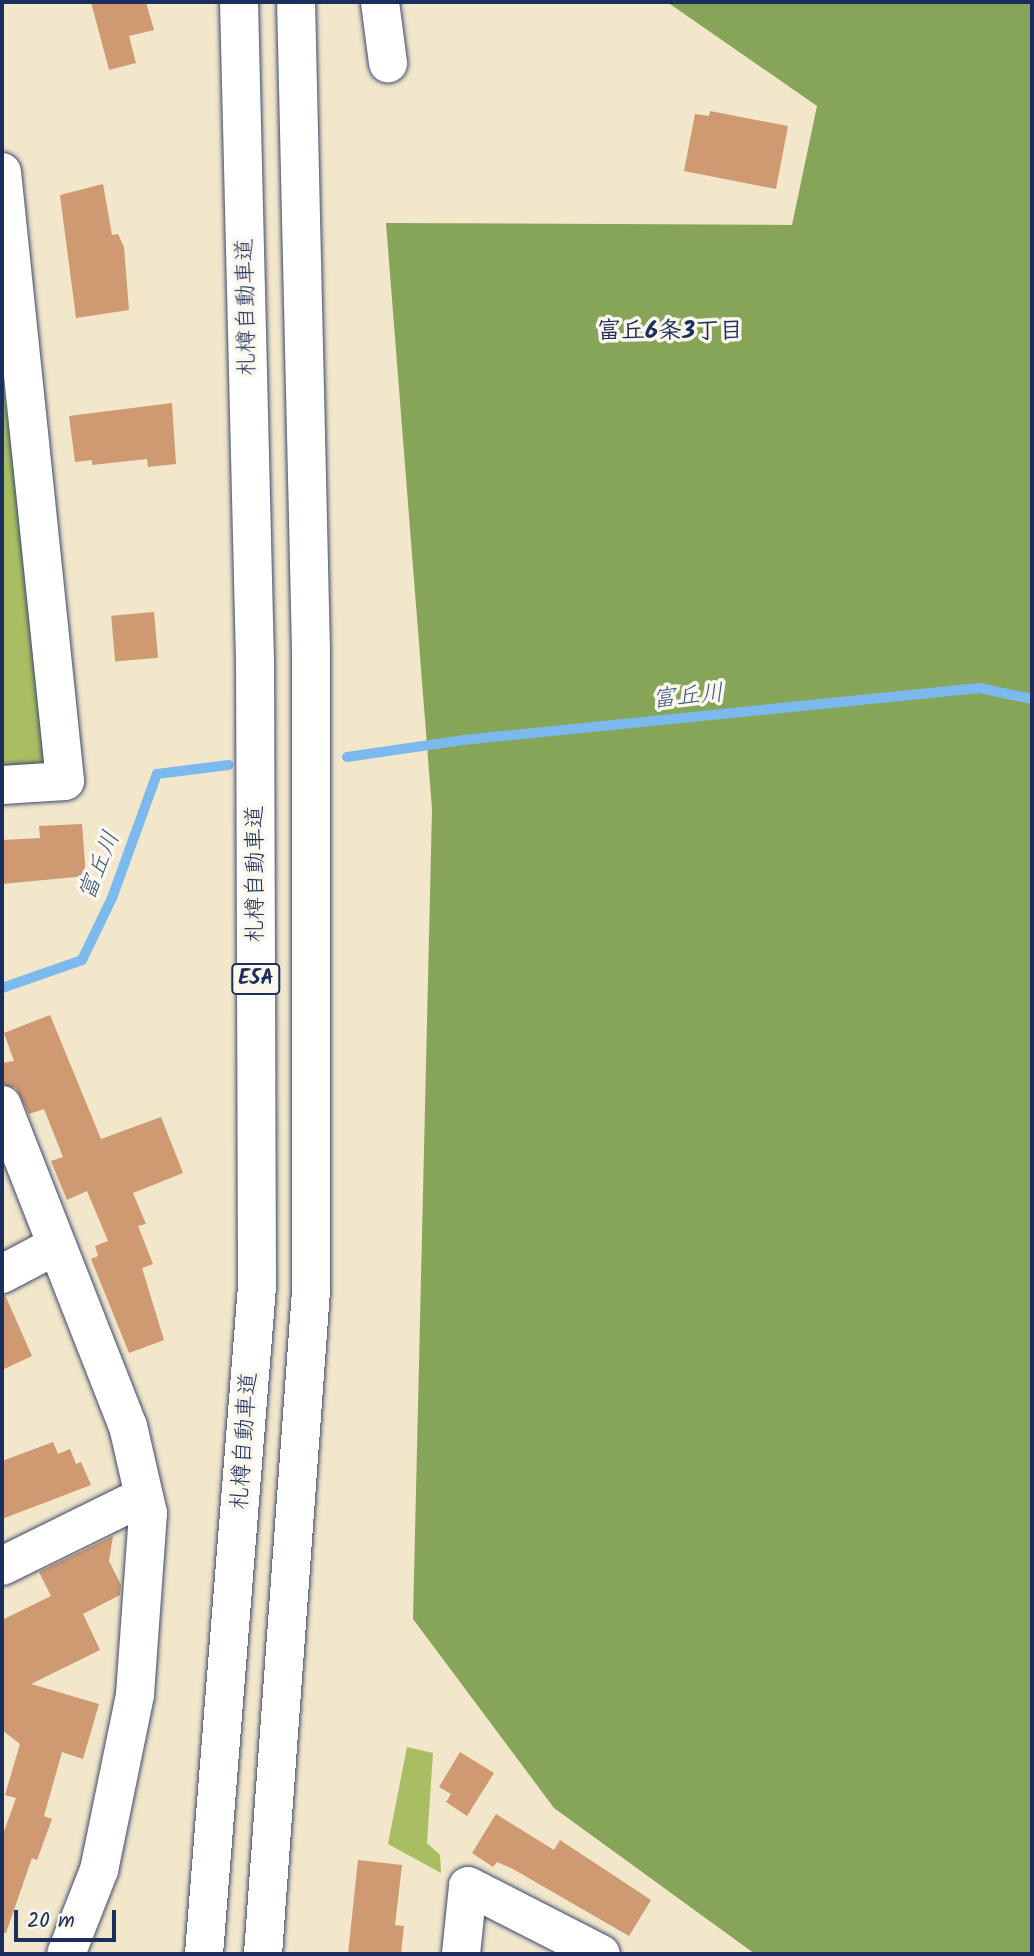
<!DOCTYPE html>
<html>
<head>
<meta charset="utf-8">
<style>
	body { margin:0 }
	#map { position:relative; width:1034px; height:1956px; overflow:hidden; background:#f2e6cb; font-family:Kalam,"Klee One",sans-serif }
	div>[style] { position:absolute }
	.green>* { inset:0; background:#a9be62 }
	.forest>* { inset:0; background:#86a558 }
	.stream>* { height:10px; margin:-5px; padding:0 5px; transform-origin:5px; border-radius:5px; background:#7bb9ee }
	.building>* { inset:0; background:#cf9972; transform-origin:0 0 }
	.roads { filter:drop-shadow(0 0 2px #3b4a6e) drop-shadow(0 0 2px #3b4a6e) }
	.minor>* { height:38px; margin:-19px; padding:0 19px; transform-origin:19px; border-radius:19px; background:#fff }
	.highway>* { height:38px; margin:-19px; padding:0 19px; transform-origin:19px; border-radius:19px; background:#fff }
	span { translate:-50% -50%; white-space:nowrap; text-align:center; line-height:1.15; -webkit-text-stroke:7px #fbf7ec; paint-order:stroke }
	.shield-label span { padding:2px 5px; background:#fbf7ec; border:2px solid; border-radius:5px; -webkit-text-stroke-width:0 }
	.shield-label { font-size:21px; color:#1b2f5e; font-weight:700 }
	.street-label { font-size:23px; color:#1b2f5e }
	.neighbourhood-label { font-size:24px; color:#1b2f5e; font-weight:700 }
	.water-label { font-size:24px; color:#385889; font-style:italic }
	.frame { position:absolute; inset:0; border:4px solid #1b2f5e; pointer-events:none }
	.scale { position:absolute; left:14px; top:1910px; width:102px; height:32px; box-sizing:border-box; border:4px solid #1b2f5e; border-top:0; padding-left:9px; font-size:21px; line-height:24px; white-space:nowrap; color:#1b2f5e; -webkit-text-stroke:5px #fbf7ec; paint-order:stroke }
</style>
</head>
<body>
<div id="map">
	<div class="green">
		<i style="clip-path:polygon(2px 375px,50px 753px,44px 763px,2px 766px)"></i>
		<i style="clip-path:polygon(407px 1747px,433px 1753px,427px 1843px,440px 1855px,441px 1873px,388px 1844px)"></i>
	</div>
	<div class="forest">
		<i style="clip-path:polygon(667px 2px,1032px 2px,1032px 1954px,755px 1954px,554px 1808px,413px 1619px,432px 809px,386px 223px,792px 225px,817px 106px)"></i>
	</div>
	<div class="stream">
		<i style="left:347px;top:757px;width:117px;rotate:-8.3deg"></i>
		<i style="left:463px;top:740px;width:519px;rotate:-5.75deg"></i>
		<i style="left:979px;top:688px;width:54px;rotate:11.7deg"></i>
		<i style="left:2px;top:988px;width:85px;rotate:-19.3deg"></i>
		<i style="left:82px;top:960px;width:69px;rotate:-64.2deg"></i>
		<i style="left:112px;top:898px;width:132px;rotate:-70.1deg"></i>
		<i style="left:157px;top:774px;width:72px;rotate:-7.2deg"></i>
	</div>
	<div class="building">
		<i style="clip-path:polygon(91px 2px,146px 2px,154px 30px,129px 36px,136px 63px,109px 70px)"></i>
		<i style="clip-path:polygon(710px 111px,788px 126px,776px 189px,684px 171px,695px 114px,709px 116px)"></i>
		<i style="clip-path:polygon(103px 184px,112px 235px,118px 234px,124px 247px,129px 310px,76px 318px,60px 195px)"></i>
		<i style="clip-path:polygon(172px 403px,176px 464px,148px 467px,147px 459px,92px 465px,92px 460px,75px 462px,69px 416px)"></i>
		<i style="left:154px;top:612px;width:46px;height:43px;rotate:85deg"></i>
		<i style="clip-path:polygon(82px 824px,86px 876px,2px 884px,2px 840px,40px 838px,39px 826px)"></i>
		<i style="clip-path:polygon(50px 1015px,101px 1139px,161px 1117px,183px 1173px,133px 1193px,146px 1224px,138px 1226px,153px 1264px,142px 1268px,164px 1340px,129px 1353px,91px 1259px,98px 1256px,95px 1246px,108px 1241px,87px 1191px,67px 1200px,51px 1161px,63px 1157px,44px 1109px,29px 1114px,16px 1088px,2px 1084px,2px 1063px,14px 1061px,4px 1033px)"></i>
		<i style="clip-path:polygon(5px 1295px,32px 1356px,2px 1370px,2px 1296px)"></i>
		<i style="clip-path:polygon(53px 1442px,58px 1454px,70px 1449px,76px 1464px,81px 1462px,91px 1485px,2px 1519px,2px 1461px)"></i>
		<i style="clip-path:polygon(113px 1536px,109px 1561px,121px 1585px,120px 1595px,83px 1614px,100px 1650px,31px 1684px,99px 1704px,83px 1759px,62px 1752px,44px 1816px,52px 1819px,37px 1860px,32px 1858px,6px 1933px,2px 1932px,2px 1837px,16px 1798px,5px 1795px,20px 1744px,2px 1730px,2px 1620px,51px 1596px,39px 1572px)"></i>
		<i style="clip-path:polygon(460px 1752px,494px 1773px,467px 1816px,446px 1802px,451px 1794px,439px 1787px)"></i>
		<i style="clip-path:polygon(496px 1814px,554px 1850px,560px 1840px,651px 1900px,629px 1936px,513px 1869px,497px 1862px,493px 1867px,472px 1853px)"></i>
		<i style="clip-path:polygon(358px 1860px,402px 1865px,395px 1925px,404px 1926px,401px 1954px,348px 1954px)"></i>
	</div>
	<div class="roads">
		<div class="minor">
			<i style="left:380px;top:2px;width:62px;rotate:82.5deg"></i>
			<i style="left:2px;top:172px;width:612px;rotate:84.09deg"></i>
			<i style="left:65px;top:781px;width:63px;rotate:176.4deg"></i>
			<i style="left:2px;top:1105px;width:345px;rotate:68.6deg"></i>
			<i style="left:128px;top:1426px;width:89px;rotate:77.1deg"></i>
			<i style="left:148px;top:1513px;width:182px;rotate:94.1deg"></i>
			<i style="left:135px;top:1695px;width:179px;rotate:101.6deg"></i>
			<i style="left:99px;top:1870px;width:90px;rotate:111.4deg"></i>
			<i style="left:2px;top:1274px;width:62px;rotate:-27.8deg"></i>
			<i style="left:2px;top:1566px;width:158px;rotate:-26.2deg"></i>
			<i style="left:461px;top:1954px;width:68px;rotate:-84.1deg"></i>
			<i style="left:468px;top:1886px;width:149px;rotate:27.1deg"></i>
		</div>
		<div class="highway">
			<i style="left:204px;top:1954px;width:669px;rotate:-85.46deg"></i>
			<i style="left:257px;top:1287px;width:626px;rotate:-90.18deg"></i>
			<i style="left:255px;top:661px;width:659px;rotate:-91.39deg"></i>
			<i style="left:263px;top:1954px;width:665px;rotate:-85.86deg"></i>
			<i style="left:311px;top:1291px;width:640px;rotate:-90deg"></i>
			<i style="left:311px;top:651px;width:649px;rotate:-91.32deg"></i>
		</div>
	</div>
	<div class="shield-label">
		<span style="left:256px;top:979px">E5A</span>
	</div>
	<div class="street-label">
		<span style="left:247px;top:307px;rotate:-91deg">札樽自動車道</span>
		<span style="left:256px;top:874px;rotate:-90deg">札樽自動車道</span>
		<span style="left:245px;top:1441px;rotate:-86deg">札樽自動車道</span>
	</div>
	<div class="neighbourhood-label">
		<span style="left:670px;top:332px">富丘6条3丁目</span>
	</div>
	<div class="water-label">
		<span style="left:688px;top:697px;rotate:-6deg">富丘川</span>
		<span style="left:100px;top:866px;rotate:-68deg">富丘川</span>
	</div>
	<div class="frame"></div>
	<div class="scale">20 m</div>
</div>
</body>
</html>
